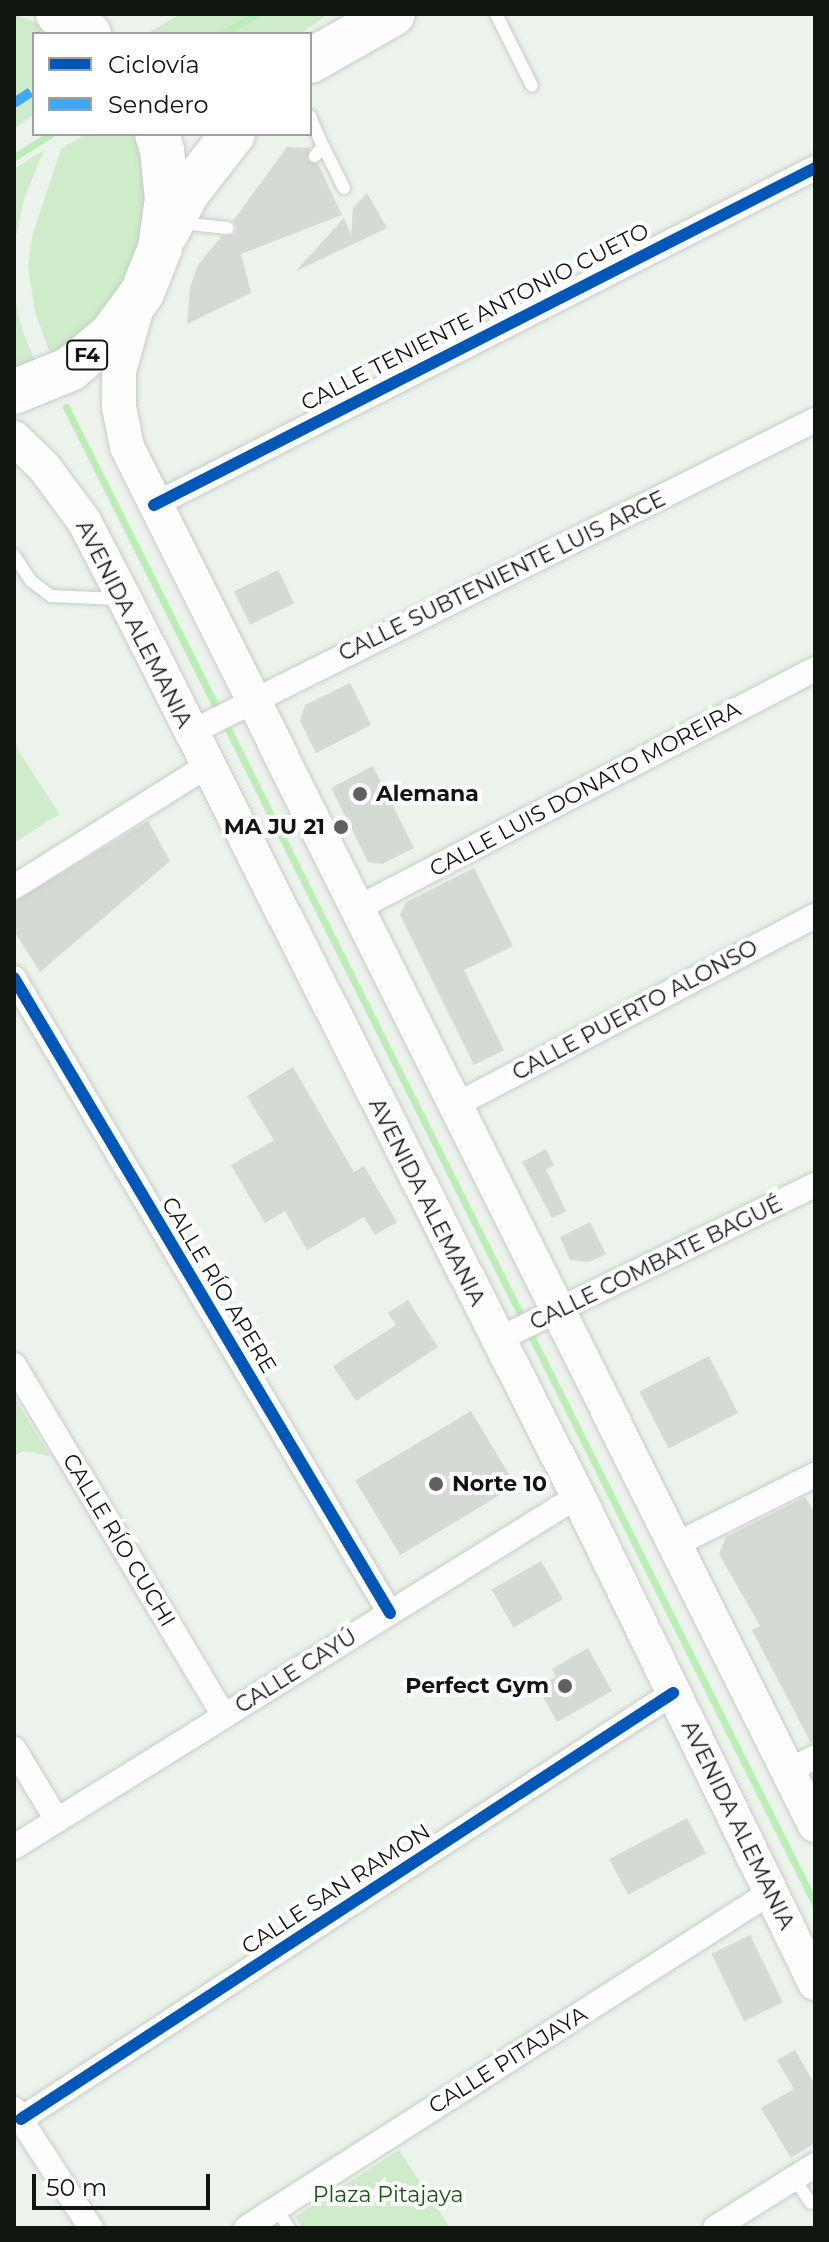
<!DOCTYPE html>
<html>
<head>
<meta charset="utf-8">
<style>
	body { margin:0 }
	#map { position:relative; width:829px; height:2242px; overflow:hidden; background:#ecf2ec; font-family:Montserrat,sans-serif }
	div>[style] { position:absolute }
	.green>* { inset:0; background:#ceebca }
	.stream>* { height:7px; margin:-3.5px; padding:0 3.5px; transform-origin:3.5px; border-radius:3.5px; background:#bcedb7 }
	.building>* { inset:0; background:#d5dad4; transform-origin:0 0 }
	.roads { filter:drop-shadow(0 0 2px #c7ccc7) drop-shadow(0 0 2px #c7ccc7) }
	.lane>* { height:12px; margin:-6px; padding:0 6px; transform-origin:6px; border-radius:6px; background:#fcfdfc }
	.street>* { height:24px; margin:-12px; padding:0 12px; transform-origin:12px; border-radius:12px; background:#fcfdfc }
	.secondary>* { height:34px; margin:-17px; padding:0 17px; transform-origin:17px; border-radius:17px; background:#fcfdfc }
	.highway>* { height:44px; margin:-22px; padding:0 22px; transform-origin:22px; border-radius:22px; background:#fcfdfc }
	.quiet>* { height:10px; margin-top:-5px; transform-origin:0; background:repeating-linear-gradient(90deg,#3fa9f5 0 20px,transparent 0 30px) }
	.cycleway>* { height:12px; margin:-6px; padding:0 6px; transform-origin:6px; border-radius:6px; background:#0057b8 }
	.dots>* { width:22px; height:22px; translate:-50% -50%; box-sizing:border-box; border:4px solid #fff; border-radius:50% }
	span { translate:-50% -50%; white-space:nowrap; text-align:center; line-height:1.15; -webkit-text-stroke:8px #fff; paint-order:stroke }
	.shield-label span { padding:2px 6px; background:#fff; border:2px solid; border-radius:6px; -webkit-text-stroke-width:0 }
	.shield-label { font-size:20px; color:#111510; font-weight:700 }
	.street-label { font-size:22px; color:#111510 }
	.poi-label { font-size:22px; color:#111510; font-weight:700 }
	.left { translate:0 -50%; text-align:left }
	.right { translate:-100% -50%; text-align:right }
	.park-label { font-size:22px; color:#15560e }
	.frame { position:absolute; inset:0; border:16px solid #111510; pointer-events:none }
	.legend { position:absolute; left:32px; top:32px; width:280px; height:104px; box-sizing:border-box; background:#fff; border:2px solid #a0a19f; margin:0; padding:10px 14px; list-style:none; font-size:24px; color:#111510 }
	.legend li { display:flex; align-items:center; gap:16px; height:40px }
	.legend b { width:40px; border:2px solid #a0a19f }
	.scale { position:absolute; left:32px; top:2174px; width:178px; height:36px; box-sizing:border-box; border:4px solid #111510; border-top:0; padding-left:10px; font-size:24px; line-height:28px; white-space:nowrap; color:#111510; -webkit-text-stroke:6px #fff; paint-order:stroke }
</style>
</head>
<body>
<div id="map">
	<div class="green">
		<i style="clip-path:polygon(14px 14px,64px 34px,34px 34px,34px 114px,14px 129px)"></i>
		<i style="clip-path:polygon(181px 14px,328px 14px,300px 34px,146px 34px)"></i>
		<i style="clip-path:polygon(86px 134px,134px 134px,144px 165px,149px 215px,121px 299px,52px 359px,35px 312px,28px 266px,33px 233px,61px 149px)"></i>
		<i style="clip-path:polygon(44px 150px,25px 196px,14px 245px,14px 169px)"></i>
		<i style="clip-path:polygon(14px 295px,23px 333px,37px 365px,14px 374px)"></i>
		<i style="clip-path:polygon(14px 743px,59px 814px,14px 843px)"></i>
		<i style="clip-path:polygon(14px 1397px,50px 1456px,23px 1451px,14px 1456px)"></i>
		<i style="clip-path:polygon(399px 2150px,450px 2228px,302px 2228px,295px 2217px)"></i>
	</div>
	<div class="stream">
		<i style="left:222px;top:34px;width:39px;rotate:-30deg"></i>
		<i style="left:14px;top:157px;width:44px;rotate:-31.9deg"></i>
		<i style="left:66px;top:407px;width:332px;rotate:63.4deg"></i>
		<i style="left:228px;top:729px;width:1313px;rotate:63.45deg"></i>
	</div>
	<div class="building">
		<i style="clip-path:polygon(287px 147px,310px 148px,307px 160px,318px 164px,342px 215px,241px 254px,251px 293px,187px 324px,190px 287px,198px 265px,222px 236px,235px 234px,237px 228px,233px 221px)"></i>
		<i style="clip-path:polygon(367px 193px,387px 228px,296px 271px,344px 218px,351px 235px,353px 208px)"></i>
		<i style="left:278px;top:570px;width:37px;height:49px;rotate:64deg"></i>
		<i style="clip-path:polygon(350px 683px,371px 725px,316px 753px,300px 721px,305px 705px)"></i>
		<i style="clip-path:polygon(373px 766px,414px 848px,382px 864px,368px 862px,331px 788px)"></i>
		<i style="clip-path:polygon(148px 821px,170px 861px,40px 972px,14px 931px,14px 902px)"></i>
		<i style="clip-path:polygon(474px 868px,513px 946px,464px 970px,504px 1050px,474px 1065px,400px 915px,406px 902px)"></i>
		<i style="clip-path:polygon(293px 1067px,354px 1172px,364px 1166px,397px 1222px,375px 1235px,364px 1217px,307px 1250px,285px 1211px,265px 1223px,231px 1165px,274px 1140px,247px 1096px)"></i>
		<i style="clip-path:polygon(546px 1149px,554px 1165px,546px 1170px,566px 1211px,552px 1218px,522px 1162px)"></i>
		<i style="clip-path:polygon(590px 1222px,606px 1254px,589px 1262px,570px 1260px,560px 1237px)"></i>
		<i style="clip-path:polygon(408px 1300px,438px 1347px,356px 1401px,333px 1366px,396px 1325px,388px 1313px)"></i>
		<i style="left:709px;top:1356px;width:64px;height:78px;rotate:63deg"></i>
		<i style="left:471px;top:1411px;width:87px;height:135px;rotate:59deg"></i>
		<i style="clip-path:polygon(805px 1497px,815px 1513px,815px 1742px,811px 1743px,752px 1630px,760px 1626px,719px 1554px,726px 1537px)"></i>
		<i style="left:541px;top:1561px;width:44px;height:57px;rotate:60deg"></i>
		<i style="clip-path:polygon(588px 1648px,612px 1691px,557px 1722px,538px 1687px,556px 1677px,552px 1669px)"></i>
		<i style="left:687px;top:1818px;width:40px;height:88px;rotate:62deg"></i>
		<i style="left:750px;top:1935px;width:75px;height:43px;rotate:64deg"></i>
		<i style="clip-path:polygon(795px 2050px,815px 2085px,815px 2143px,791px 2158px,761px 2108px,794px 2089px,777px 2060px)"></i>
	</div>
	<div class="roads">
		<div class="lane">
			<i style="left:496px;top:14px;width:80px;rotate:63.4deg"></i>
			<i style="left:310px;top:116px;width:33px;rotate:67deg"></i>
			<i style="left:323px;top:146px;width:13px;rotate:129deg"></i>
			<i style="left:323px;top:146px;width:47px;rotate:63.4deg"></i>
			<i style="left:179px;top:223px;width:49px;rotate:5.8deg"></i>
			<i style="left:14px;top:555px;width:31px;rotate:57deg"></i>
			<i style="left:31px;top:581px;width:25px;rotate:37deg"></i>
			<i style="left:51px;top:596px;width:68px;rotate:2.5deg"></i>
			<i style="left:794px;top:2178px;width:30px;rotate:56deg"></i>
			<i style="left:276px;top:2208px;width:24px;rotate:57deg"></i>
		</div>
		<div class="street">
			<i style="left:154px;top:505px;width:742px;rotate:-27.01deg"></i>
			<i style="left:190px;top:733px;width:699px;rotate:-26.6deg"></i>
			<i style="left:14px;top:887px;width:228px;rotate:-32.1deg"></i>
			<i style="left:356px;top:909px;width:518px;rotate:-27.6deg"></i>
			<i style="left:14px;top:978px;width:738px;rotate:59.37deg"></i>
			<i style="left:456px;top:1105px;width:406px;rotate:-27.8deg"></i>
			<i style="left:497px;top:1340px;width:354px;rotate:-26deg"></i>
			<i style="left:14px;top:1365px;width:409px;rotate:59.1deg"></i>
			<i style="left:675px;top:1545px;width:157px;rotate:-26.6deg"></i>
			<i style="left:14px;top:1749px;width:83px;rotate:58.8deg"></i>
			<i style="left:788px;top:1771px;width:30px;rotate:-27deg"></i>
			<i style="left:14px;top:1847px;width:664px;rotate:-31.9deg"></i>
			<i style="left:14px;top:2109px;width:142px;rotate:57.1deg"></i>
			<i style="left:21px;top:2119px;width:779px;rotate:-33.16deg"></i>
			<i style="left:246px;top:2228px;width:623px;rotate:-32.62deg"></i>
			<i style="left:715px;top:2228px;width:118px;rotate:-32.2deg"></i>
		</div>
		<div class="secondary">
			<i style="left:137px;top:307px;width:66px;rotate:105.7deg"></i>
			<i style="left:119px;top:371px;width:36px;rotate:90deg"></i>
			<i style="left:119px;top:407px;width:41px;rotate:78.7deg"></i>
			<i style="left:127px;top:447px;width:1540px;rotate:63.47deg"></i>
			<i style="left:14px;top:438px;width:42px;rotate:44deg"></i>
			<i style="left:44px;top:467px;width:67px;rotate:53.5deg"></i>
			<i style="left:84px;top:521px;width:89px;rotate:62.6deg"></i>
			<i style="left:125px;top:600px;width:1004px;rotate:63.18deg"></i>
			<i style="left:578px;top:1496px;width:542px;rotate:64.05deg"></i>
		</div>
		<div class="highway">
			<i style="left:58px;top:14px;width:37px;rotate:33deg"></i>
			<i style="left:310px;top:61px;width:95px;rotate:-29.5deg"></i>
			<i style="left:167px;top:232px;width:44px;rotate:-62.9deg"></i>
			<i style="left:187px;top:193px;width:75px;rotate:-52.1deg"></i>
			<i style="left:14px;top:392px;width:61px;rotate:-22.3deg"></i>
			<i style="left:70px;top:369px;width:53px;rotate:-39.7deg"></i>
			<i style="left:111px;top:335px;width:52px;rotate:-53.6deg"></i>
			<i style="left:142px;top:293px;width:48px;rotate:-68.2deg"></i>
			<i style="left:160px;top:248px;width:49px;rotate:-81.9deg"></i>
			<i style="left:167px;top:199px;width:49px;rotate:-95.8deg"></i>
			<i style="left:162px;top:150px;width:17px;rotate:-107deg"></i>
		</div>
	</div>
	<div class="quiet">
		<i style="left:14px;top:103px;width:24px;rotate:-33deg"></i>
	</div>
	<div class="cycleway">
		<i style="left:154px;top:505px;width:742px;rotate:-27.01deg"></i>
		<i style="left:14px;top:978px;width:738px;rotate:59.37deg"></i>
		<i style="left:21px;top:2119px;width:779px;rotate:-33.16deg"></i>
	</div>
	<div class="dots">
		<i style="left:360px;top:794px;background:#5e625d"></i>
		<i style="left:341px;top:827px;background:#5e625d"></i>
		<i style="left:436px;top:1484px;background:#5e625d"></i>
		<i style="left:565px;top:1686px;background:#5e625d"></i>
	</div>
	<div class="shield-label">
		<span style="left:87px;top:355px">F4</span>
	</div>
	<div class="street-label">
		<span style="left:475px;top:317px;rotate:-27deg">CALLE TENIENTE ANTONIO CUETO</span>
		<span style="left:502px;top:576px;rotate:-26deg">CALLE SUBTENIENTE LUIS ARCE</span>
		<span style="left:134px;top:624px;rotate:63deg">AVENIDA ALEMANIA</span>
		<span style="left:585px;top:789px;rotate:-28deg">CALLE LUIS DONATO MOREIRA</span>
		<span style="left:635px;top:1010px;rotate:-28deg">CALLE PUERTO ALONSO</span>
		<span style="left:427px;top:1202px;rotate:63deg">AVENIDA ALEMANIA</span>
		<span style="left:656px;top:1263px;rotate:-26deg">CALLE COMBATE BAGUÉ</span>
		<span style="left:219px;top:1285px;rotate:59deg">CALLE RÍO APERE</span>
		<span style="left:119px;top:1540px;rotate:59deg">CALLE RÍO CUCHI</span>
		<span style="left:296px;top:1671px;rotate:-32deg">CALLE CAYÚ</span>
		<span style="left:738px;top:1825px;rotate:64deg">AVENIDA ALEMANIA</span>
		<span style="left:336px;top:1889px;rotate:-33deg">CALLE SAN RAMON</span>
		<span style="left:508px;top:2060px;rotate:-32deg">CALLE PITAJAYA</span>
	</div>
	<div class="poi-label">
		<span class="left" style="left:376px;top:794px">Alemana</span>
		<span class="right" style="left:325px;top:827px">MA JU 21</span>
		<span class="left" style="left:452px;top:1484px">Norte 10</span>
		<span class="right" style="left:549px;top:1686px">Perfect Gym</span>
	</div>
	<div class="park-label">
		<span style="left:388px;top:2195px">Plaza Pitajaya</span>
	</div>
	<div class="frame"></div>
	<ul class="legend">
	<li><b style="height:10px;background:#0057b8"></b>Ciclovía</li>
	<li><b style="height:10px;background:#3fa9f5"></b>Sendero</li>
	</ul>
	<div class="scale">50 m</div>
</div>
</body>
</html>
